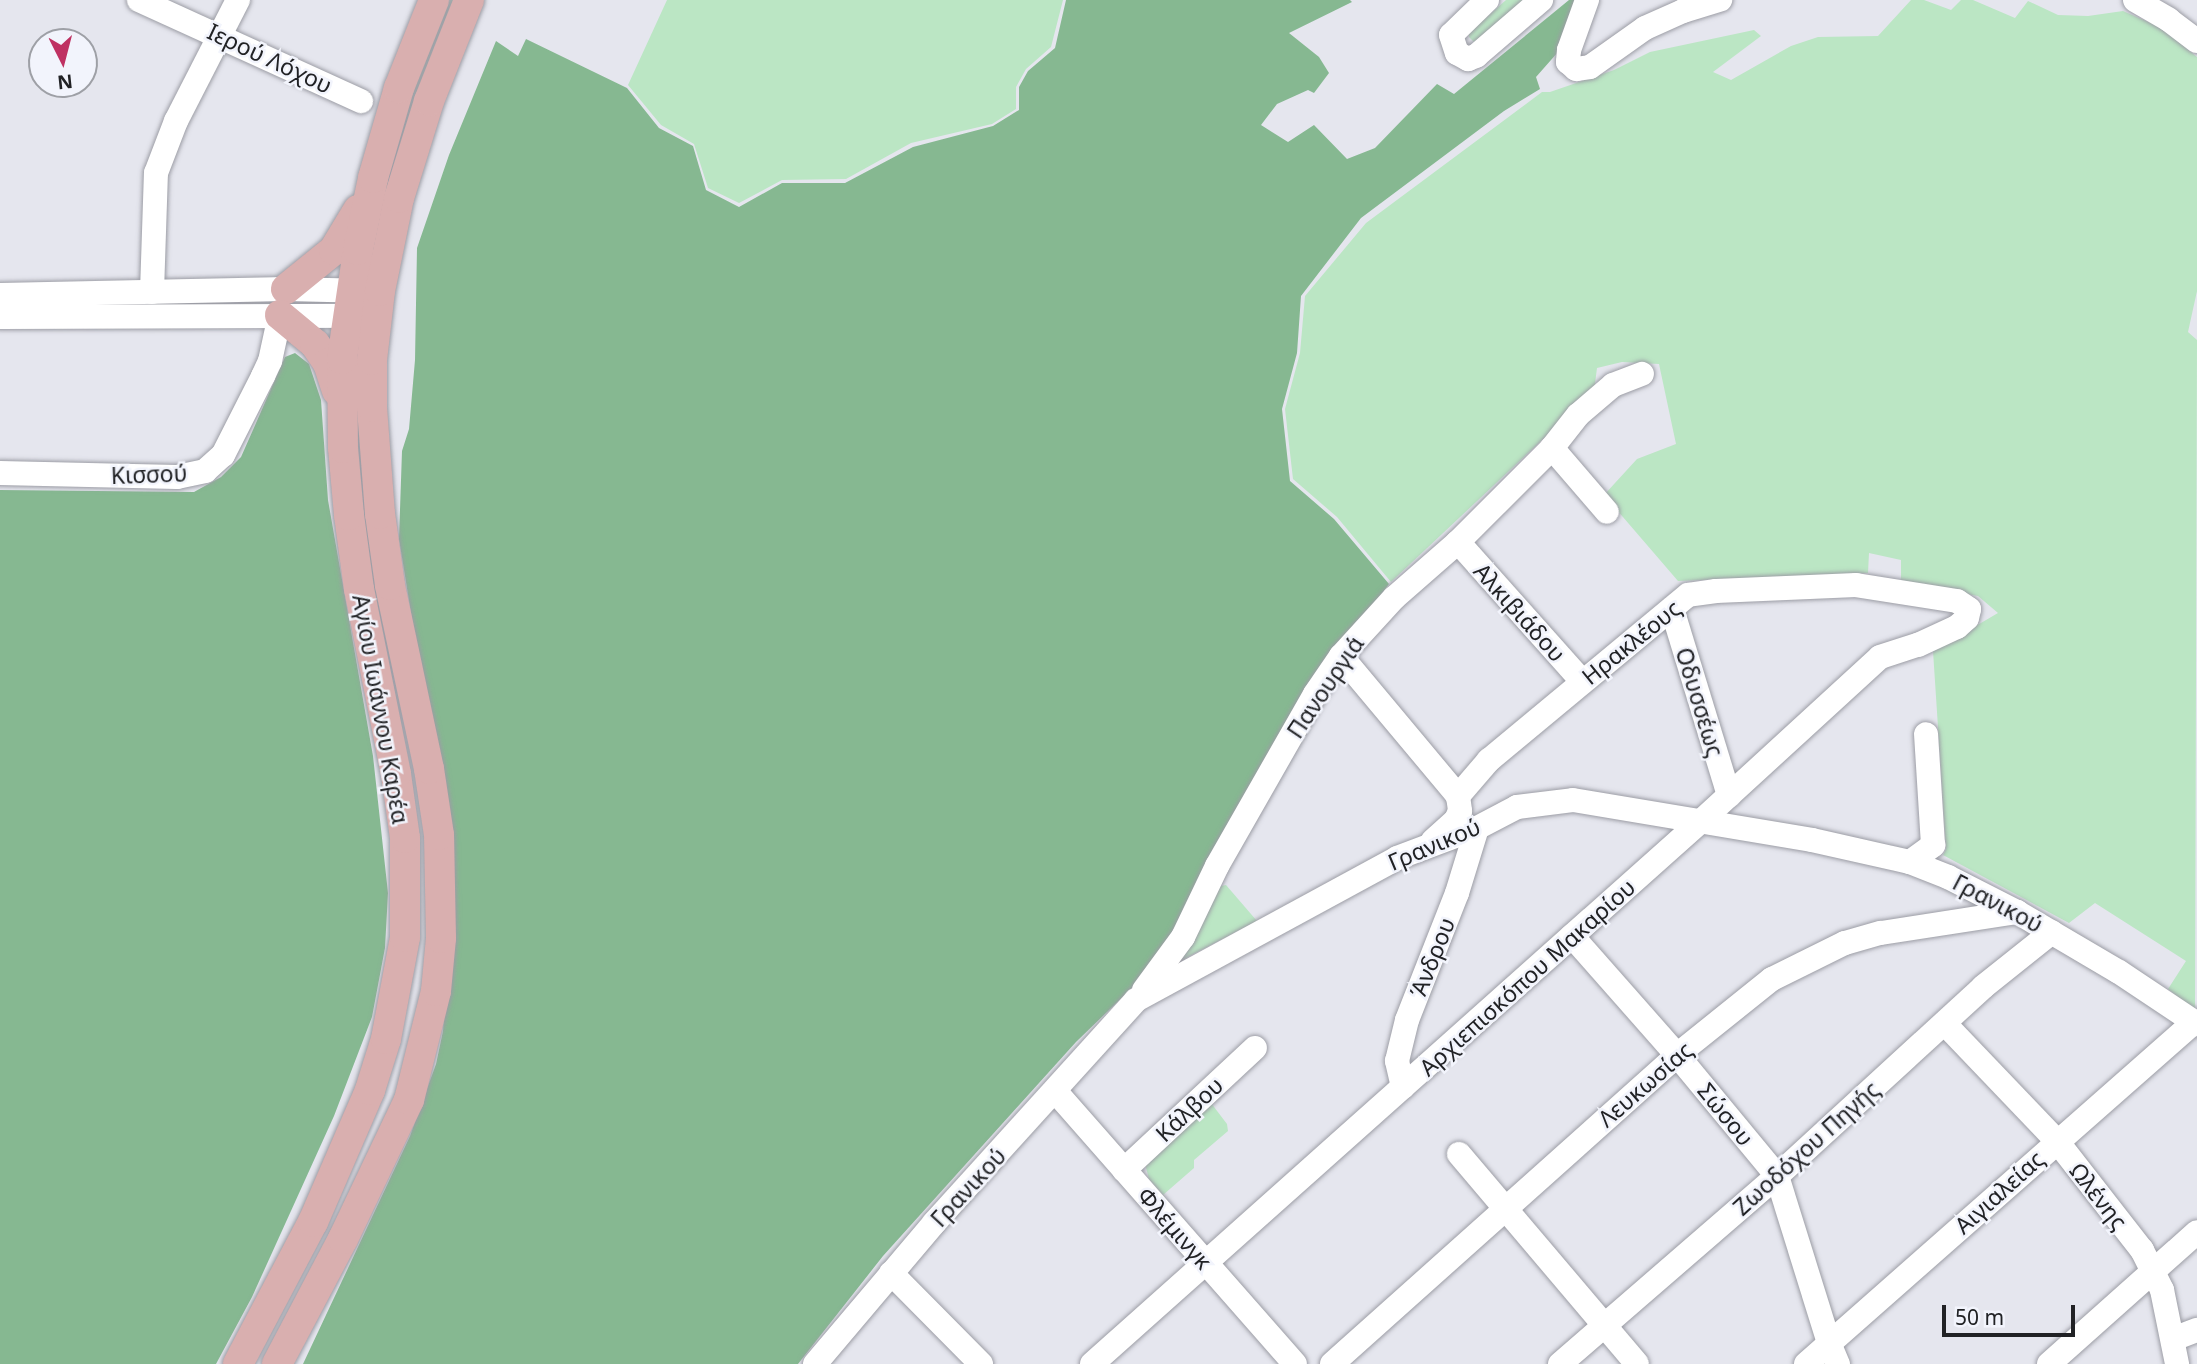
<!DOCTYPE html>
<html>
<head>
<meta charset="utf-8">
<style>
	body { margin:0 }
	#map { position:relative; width:2197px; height:1364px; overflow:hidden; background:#e5e6ee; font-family:"Noto Sans",sans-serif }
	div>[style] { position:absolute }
	.green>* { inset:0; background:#bbe6c4 }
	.forest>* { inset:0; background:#86b891 }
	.roads { filter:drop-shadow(0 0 2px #9c9da5) drop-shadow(0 0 2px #9c9da5) }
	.minor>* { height:24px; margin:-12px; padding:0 12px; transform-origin:12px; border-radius:12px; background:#fff }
	.major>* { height:30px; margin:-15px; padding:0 15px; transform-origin:15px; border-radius:15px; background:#d9afaf }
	span { translate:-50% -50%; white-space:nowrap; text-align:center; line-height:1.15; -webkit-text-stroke:5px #f2f4fc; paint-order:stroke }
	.street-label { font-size:23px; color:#212225 }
	.north { position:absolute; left:28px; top:28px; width:70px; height:70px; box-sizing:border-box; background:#f2f4fc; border:2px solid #9ea0a6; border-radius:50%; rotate:174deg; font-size:19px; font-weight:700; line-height:28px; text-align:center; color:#212225 }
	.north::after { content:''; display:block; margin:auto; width:24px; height:32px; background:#bf3162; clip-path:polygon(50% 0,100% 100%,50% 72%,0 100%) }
	.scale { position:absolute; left:1942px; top:1305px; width:133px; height:32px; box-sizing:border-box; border:4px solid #212225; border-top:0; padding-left:9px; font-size:21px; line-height:24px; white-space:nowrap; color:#212225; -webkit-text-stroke:5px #f2f4fc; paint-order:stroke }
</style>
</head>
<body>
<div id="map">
	<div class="green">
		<i style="clip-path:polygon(450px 0,461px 0,368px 277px,384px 185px,419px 72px)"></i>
		<i style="clip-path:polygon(667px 0,1063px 0,1051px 47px,1026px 69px,1016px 87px,1016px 109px,992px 124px,911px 143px,846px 179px,782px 180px,739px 203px,708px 188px,694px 144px,661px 125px,628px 85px)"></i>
		<i style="clip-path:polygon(1506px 0,1528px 0,1475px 43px,1469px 37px,1469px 33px)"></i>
		<i style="clip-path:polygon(1911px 0,1924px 0,1951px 10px,1961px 0,1973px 0,2015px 18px,2028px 1px,2058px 15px,2088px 16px,2123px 11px,2162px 28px,2197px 57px,2197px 291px,2188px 332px,2197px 340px,2195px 1010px,2168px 989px,2186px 961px,2095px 903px,2069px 923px,1943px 855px,1946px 849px,1933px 651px,1998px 613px,1978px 596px,1901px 583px,1901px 560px,1869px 553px,1868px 573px,1678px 581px,1604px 495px,1637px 459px,1676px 444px,1659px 364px,1622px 362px,1597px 368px,1594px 391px,1391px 582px,1337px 517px,1293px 479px,1285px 409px,1300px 353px,1305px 296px,1366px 223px,1542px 92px,1550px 92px,1614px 70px,1650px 52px,1754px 30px,1761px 36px,1713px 72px,1731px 80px,1791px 46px,1818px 37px,1878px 36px)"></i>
		<i style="clip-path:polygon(1226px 885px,1257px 921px,1178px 962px,1217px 887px)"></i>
		<i style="clip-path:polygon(1211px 1103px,1227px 1124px,1228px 1131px,1194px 1160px,1194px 1168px,1163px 1195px,1149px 1179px,1145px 1164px)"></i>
	</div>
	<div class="forest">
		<i style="clip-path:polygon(1066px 0,1350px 0,1352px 2px,1289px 33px,1319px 57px,1329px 73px,1314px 93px,1308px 90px,1277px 104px,1261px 125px,1288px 142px,1314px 125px,1347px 159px,1375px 148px,1437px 84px,1454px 94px,1569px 0,1583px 0,1566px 43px,1536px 77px,1540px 89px,1504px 111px,1361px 218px,1301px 296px,1297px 353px,1282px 409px,1290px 481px,1334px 519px,1389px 584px,1337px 653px,1183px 924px,1137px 983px,1076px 1042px,883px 1256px,798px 1364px,303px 1364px,410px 1136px,436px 1064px,443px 1031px,449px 944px,417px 650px,399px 539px,402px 451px,409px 429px,415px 360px,417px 248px,449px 155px,496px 41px,518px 56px,526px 39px,627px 88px,659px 128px,693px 146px,706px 190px,739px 207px,782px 183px,845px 183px,913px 147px,993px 126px,1019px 110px,1019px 87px,1028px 71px,1055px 48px)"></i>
		<i style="clip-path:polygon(295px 353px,309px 364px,321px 400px,328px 500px,373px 756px,388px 893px,385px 948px,372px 1017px,334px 1116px,252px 1297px,216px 1364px,0 1364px,0 490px,194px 492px,221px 477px,241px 457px,285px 357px)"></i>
	</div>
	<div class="roads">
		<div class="minor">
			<i style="left:139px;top:0;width:244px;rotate:24.5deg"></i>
			<i style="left:1487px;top:0;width:50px;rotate:135.8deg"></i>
			<i style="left:1451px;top:35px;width:19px;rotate:72deg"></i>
			<i style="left:1457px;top:53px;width:13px;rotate:29deg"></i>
			<i style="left:1468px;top:59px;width:9px;rotate:-21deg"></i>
			<i style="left:1476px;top:56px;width:86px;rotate:-40.7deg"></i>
			<i style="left:1587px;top:0;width:53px;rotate:109.8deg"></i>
			<i style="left:1569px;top:50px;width:12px;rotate:95deg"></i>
			<i style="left:1568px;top:62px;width:11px;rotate:41deg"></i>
			<i style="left:1576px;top:69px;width:14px;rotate:-8deg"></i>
			<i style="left:1590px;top:67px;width:67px;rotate:-35.3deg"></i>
			<i style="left:1645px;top:28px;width:42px;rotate:-24.1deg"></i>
			<i style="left:1683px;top:11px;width:39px;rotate:-17deg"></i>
			<i style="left:2135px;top:0;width:39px;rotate:30deg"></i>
			<i style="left:2169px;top:20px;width:35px;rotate:37deg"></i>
			<i style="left:152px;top:292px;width:119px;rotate:-88.1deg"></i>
			<i style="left:156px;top:173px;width:56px;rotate:-69deg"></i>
			<i style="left:176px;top:121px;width:136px;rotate:-62.9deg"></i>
			<i style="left:0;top:295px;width:286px;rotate:-1.2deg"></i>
			<i style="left:286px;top:289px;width:84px;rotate:1.4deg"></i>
			<i style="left:0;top:317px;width:365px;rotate:-0.2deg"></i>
			<i style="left:1552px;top:448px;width:84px;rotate:49.3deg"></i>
			<i style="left:0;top:473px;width:177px;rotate:1.3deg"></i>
			<i style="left:177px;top:477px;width:29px;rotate:-12deg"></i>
			<i style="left:205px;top:471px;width:24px;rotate:-42deg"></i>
			<i style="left:223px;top:455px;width:89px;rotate:-63.1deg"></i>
			<i style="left:263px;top:376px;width:17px;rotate:-65deg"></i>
			<i style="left:270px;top:361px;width:47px;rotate:-77.7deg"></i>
			<i style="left:1458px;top:542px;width:186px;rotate:48.3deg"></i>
			<i style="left:1672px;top:609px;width:195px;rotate:73deg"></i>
			<i style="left:1341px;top:656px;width:182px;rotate:50.1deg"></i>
			<i style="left:1458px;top:796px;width:15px;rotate:82deg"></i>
			<i style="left:1460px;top:811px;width:10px;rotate:114deg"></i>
			<i style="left:1456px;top:820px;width:31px;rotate:138deg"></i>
			<i style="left:1910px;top:862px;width:29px;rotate:-36deg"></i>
			<i style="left:1933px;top:845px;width:111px;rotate:-93.6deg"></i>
			<i style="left:1572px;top:936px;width:159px;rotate:48.6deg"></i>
			<i style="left:1677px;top:1055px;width:157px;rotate:50.4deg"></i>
			<i style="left:1777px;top:1176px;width:175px;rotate:72.7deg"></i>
			<i style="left:1829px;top:1343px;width:23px;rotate:67deg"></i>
			<i style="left:1144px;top:990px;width:66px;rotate:-53.7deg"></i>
			<i style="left:1183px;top:937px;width:79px;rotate:-64.4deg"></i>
			<i style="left:1217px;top:866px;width:198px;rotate:-60.3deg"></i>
			<i style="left:1315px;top:694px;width:46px;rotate:-55.6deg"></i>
			<i style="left:1341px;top:656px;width:79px;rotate:-47.6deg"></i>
			<i style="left:1394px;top:598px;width:85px;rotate:-41.2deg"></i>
			<i style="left:1458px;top:542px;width:133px;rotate:-45deg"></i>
			<i style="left:1552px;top:448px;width:42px;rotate:-51.8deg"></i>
			<i style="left:1578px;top:415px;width:46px;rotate:-40.6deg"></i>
			<i style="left:1613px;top:385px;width:31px;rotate:-21deg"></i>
			<i style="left:1945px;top:1024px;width:161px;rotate:46.3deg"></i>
			<i style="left:2056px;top:1140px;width:140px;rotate:52deg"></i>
			<i style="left:2142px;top:1250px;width:45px;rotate:63.4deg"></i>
			<i style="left:2162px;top:1290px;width:76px;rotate:78.5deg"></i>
			<i style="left:1403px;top:1087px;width:27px;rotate:-103deg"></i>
			<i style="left:1397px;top:1061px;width:42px;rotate:-76.3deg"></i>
			<i style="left:1407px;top:1020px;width:136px;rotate:-68.5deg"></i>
			<i style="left:1457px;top:893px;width:68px;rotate:-72.9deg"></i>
			<i style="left:1056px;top:1092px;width:362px;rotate:48.7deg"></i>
			<i style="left:1459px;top:1154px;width:275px;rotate:49.7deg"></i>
			<i style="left:1124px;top:1170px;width:179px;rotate:-43deg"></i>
			<i style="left:891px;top:1273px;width:128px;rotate:45.3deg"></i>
			<i style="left:2173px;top:1339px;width:26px;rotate:-21deg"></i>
			<i style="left:815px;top:1364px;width:185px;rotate:-49.8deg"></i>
			<i style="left:934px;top:1223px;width:301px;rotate:-47.8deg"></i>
			<i style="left:1136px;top:1000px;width:297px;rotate:-28.5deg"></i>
			<i style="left:1397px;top:858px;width:85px;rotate:-20.6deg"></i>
			<i style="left:1477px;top:828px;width:45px;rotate:-27.7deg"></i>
			<i style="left:1517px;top:807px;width:56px;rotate:-7.1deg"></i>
			<i style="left:1573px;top:800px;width:242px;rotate:9.5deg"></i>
			<i style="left:1812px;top:840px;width:100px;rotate:12.7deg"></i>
			<i style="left:1910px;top:862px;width:41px;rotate:21.5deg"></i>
			<i style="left:1948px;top:877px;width:77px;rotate:26.9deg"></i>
			<i style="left:2017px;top:912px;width:118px;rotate:30.5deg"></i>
			<i style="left:2119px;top:972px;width:94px;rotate:33.7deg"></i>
			<i style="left:1092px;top:1364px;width:815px;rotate:-41.72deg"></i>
			<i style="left:1700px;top:822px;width:244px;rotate:-42.5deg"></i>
			<i style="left:1880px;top:657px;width:40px;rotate:-18deg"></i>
			<i style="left:1918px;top:645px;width:43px;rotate:-24.8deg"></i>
			<i style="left:1957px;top:627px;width:13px;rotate:-42deg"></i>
			<i style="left:1967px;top:618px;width:9px;rotate:-77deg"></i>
			<i style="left:1969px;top:609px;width:14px;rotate:-146deg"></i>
			<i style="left:1957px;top:601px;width:102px;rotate:-171deg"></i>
			<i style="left:1856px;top:585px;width:140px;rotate:177.5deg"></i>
			<i style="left:1716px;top:591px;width:28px;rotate:172deg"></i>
			<i style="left:1688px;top:595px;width:259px;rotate:140.3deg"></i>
			<i style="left:1489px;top:760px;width:48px;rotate:130.7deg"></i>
			<i style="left:1332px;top:1364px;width:463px;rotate:-41.8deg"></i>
			<i style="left:1677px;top:1055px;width:122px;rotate:-38.7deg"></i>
			<i style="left:1772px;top:979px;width:81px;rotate:-26.3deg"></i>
			<i style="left:1845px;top:943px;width:37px;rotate:-16deg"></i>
			<i style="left:1881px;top:933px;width:138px;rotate:-8.8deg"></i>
			<i style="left:1560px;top:1364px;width:287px;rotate:-40.9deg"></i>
			<i style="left:1777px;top:1176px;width:280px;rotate:-42.5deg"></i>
			<i style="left:1983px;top:987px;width:88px;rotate:-38.6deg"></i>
			<i style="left:1806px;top:1364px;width:517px;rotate:-41.39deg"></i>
			<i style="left:2049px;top:1364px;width:198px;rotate:-41.7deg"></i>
		</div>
		<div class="major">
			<i style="left:286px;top:289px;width:62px;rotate:-39.1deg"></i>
			<i style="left:334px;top:250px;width:47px;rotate:-59deg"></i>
			<i style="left:280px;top:315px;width:45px;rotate:39.6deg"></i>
			<i style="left:315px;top:344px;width:23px;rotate:56deg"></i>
			<i style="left:328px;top:363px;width:29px;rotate:72deg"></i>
			<i style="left:238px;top:1364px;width:161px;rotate:-62.2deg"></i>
			<i style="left:313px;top:1222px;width:144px;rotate:-66.6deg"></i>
			<i style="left:370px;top:1090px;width:53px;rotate:-72.6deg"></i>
			<i style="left:386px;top:1039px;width:104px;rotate:-79.4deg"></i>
			<i style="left:405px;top:937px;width:99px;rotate:-90deg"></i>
			<i style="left:405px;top:838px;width:65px;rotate:-98deg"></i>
			<i style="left:396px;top:774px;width:189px;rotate:-101.3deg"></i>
			<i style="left:359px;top:589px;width:75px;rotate:-97.7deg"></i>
			<i style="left:349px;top:515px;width:67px;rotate:-95.1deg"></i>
			<i style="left:343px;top:448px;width:89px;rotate:-90.6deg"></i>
			<i style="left:342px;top:359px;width:110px;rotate:-81.6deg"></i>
			<i style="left:358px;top:250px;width:74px;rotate:-78.2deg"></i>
			<i style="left:373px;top:178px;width:94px;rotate:-73.9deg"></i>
			<i style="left:399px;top:88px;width:95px;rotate:-68.3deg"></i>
			<i style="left:277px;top:1364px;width:141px;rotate:-62.2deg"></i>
			<i style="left:343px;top:1239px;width:154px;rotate:-64.6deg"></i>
			<i style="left:409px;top:1100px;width:112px;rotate:-76.1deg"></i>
			<i style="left:436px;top:991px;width:53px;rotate:-84.6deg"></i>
			<i style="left:441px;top:938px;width:103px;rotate:-91.1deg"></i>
			<i style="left:439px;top:835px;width:67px;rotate:-98.6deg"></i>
			<i style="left:429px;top:769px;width:188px;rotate:-102deg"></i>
			<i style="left:390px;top:585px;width:72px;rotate:-98deg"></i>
			<i style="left:380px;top:514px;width:107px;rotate:-94.3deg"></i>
			<i style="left:372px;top:407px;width:47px;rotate:-90deg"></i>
			<i style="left:372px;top:360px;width:69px;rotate:-83.4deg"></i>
			<i style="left:380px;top:291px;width:95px;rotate:-78.5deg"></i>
			<i style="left:399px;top:198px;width:102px;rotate:-72.8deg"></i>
			<i style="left:429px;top:101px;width:109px;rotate:-68.4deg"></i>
		</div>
	</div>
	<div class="street-label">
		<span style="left:270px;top:58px;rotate:25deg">Ιερού Λόχου</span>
		<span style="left:149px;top:474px;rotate:-2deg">Κισσού</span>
		<span style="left:1520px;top:612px;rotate:48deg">Αλκιβιάδου</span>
		<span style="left:1631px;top:642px;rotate:-39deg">Ηρακλέους</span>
		<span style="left:1325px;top:687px;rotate:-56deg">Πανουργιά</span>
		<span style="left:1700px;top:702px;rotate:73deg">Οδυσσέως</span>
		<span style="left:381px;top:709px;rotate:80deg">Αγίου Ιωάννου Καρέα</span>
		<span style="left:1434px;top:844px;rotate:-23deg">Γρανικού</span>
		<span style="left:1998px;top:903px;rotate:28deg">Γρανικού</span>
		<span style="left:1432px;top:957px;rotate:-68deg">Άνδρου</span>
		<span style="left:1527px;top:977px;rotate:-42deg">Αρχιεπισκόπου Μακαρίου</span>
		<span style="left:1645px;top:1084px;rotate:-41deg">Λευκωσίας</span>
		<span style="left:1189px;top:1109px;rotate:-43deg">Κάλβου</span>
		<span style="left:1726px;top:1114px;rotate:51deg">Σώσου</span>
		<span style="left:1806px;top:1148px;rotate:-42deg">Ζωοδόχου Πηγής</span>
		<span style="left:968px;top:1187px;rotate:-47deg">Γρανικού</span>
		<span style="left:1999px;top:1192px;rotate:-42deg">Αιγιαλείας</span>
		<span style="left:2099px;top:1196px;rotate:52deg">Ωλένης</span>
		<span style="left:1175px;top:1228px;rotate:49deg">Φλέμινγκ</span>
	</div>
	<div class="north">N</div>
	<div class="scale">50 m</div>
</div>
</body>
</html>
